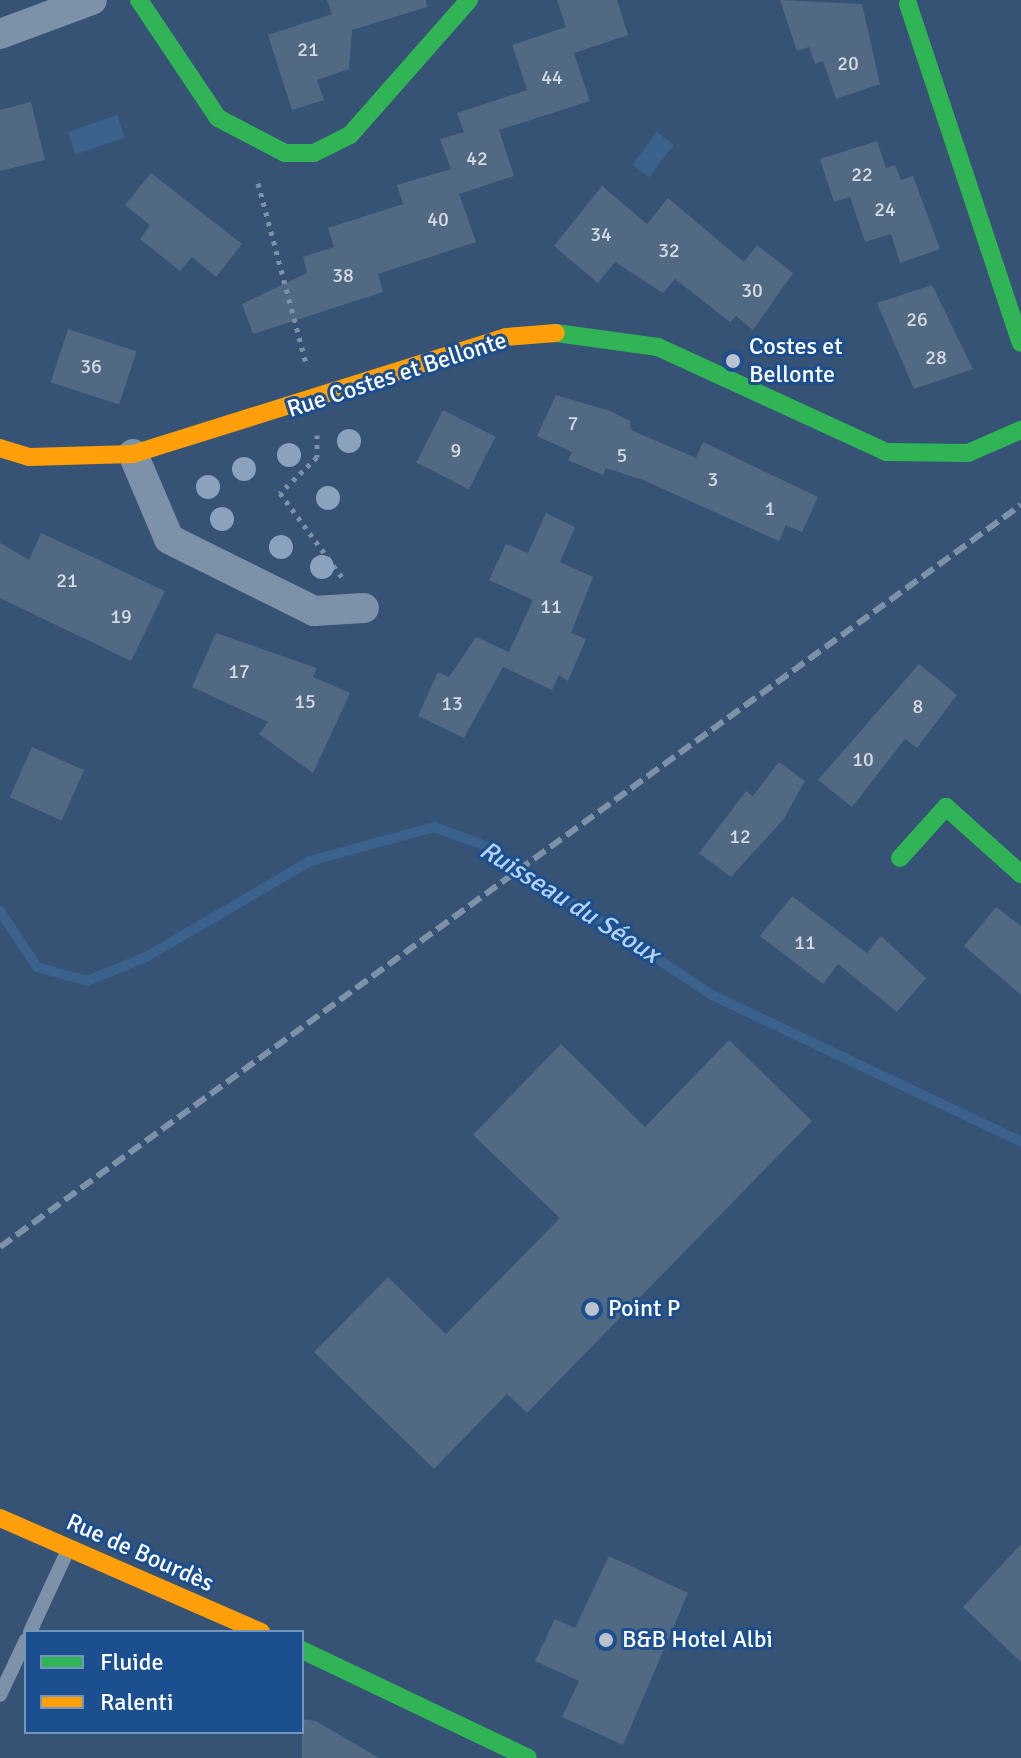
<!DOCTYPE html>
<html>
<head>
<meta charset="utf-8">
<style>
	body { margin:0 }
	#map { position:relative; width:1021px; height:1758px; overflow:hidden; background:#365274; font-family:Signika,sans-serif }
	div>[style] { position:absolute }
	.water>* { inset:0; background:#3b618d; transform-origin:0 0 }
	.stream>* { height:10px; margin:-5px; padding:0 5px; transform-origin:5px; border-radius:5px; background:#3b618d }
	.building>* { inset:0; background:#526984; transform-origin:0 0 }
	.path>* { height:5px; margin-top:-2.5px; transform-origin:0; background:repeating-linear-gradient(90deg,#7d92a8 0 4px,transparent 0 10px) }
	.lane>* { height:14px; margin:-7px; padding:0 7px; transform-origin:7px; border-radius:7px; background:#7d92a8 }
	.street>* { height:30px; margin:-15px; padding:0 15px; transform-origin:15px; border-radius:15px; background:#7d92a8 }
	.fast>* { height:18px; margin:-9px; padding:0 9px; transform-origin:9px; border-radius:9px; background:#30b455 }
	.slow>* { height:18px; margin:-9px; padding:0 9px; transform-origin:9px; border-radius:9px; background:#ff9f0a }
	.rail>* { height:6px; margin-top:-3px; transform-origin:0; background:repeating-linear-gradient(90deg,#7e92a7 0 14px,transparent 0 20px) }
	.trees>* { width:24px; height:24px; margin:-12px; border-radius:50%; background:#8aa2be }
	.dots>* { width:22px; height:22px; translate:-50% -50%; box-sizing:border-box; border:4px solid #1b4f8f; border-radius:50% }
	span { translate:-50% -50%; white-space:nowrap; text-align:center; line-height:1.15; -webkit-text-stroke:6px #1b4f8f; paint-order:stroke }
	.number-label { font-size:20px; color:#d4dae0 }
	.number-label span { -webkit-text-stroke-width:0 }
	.poi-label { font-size:24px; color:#fff }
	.left { translate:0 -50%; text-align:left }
	.street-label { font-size:24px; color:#fff }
	.water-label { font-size:26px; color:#b5d3f5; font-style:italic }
	.legend { position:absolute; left:24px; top:1630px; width:280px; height:104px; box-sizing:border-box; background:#1b4f8f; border:2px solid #7695bc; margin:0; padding:10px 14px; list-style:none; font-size:24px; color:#fff }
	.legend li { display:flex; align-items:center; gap:16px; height:40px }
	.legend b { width:40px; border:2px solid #7695bc }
</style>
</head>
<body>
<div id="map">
	<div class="water">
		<i style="left:117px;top:115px;width:24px;height:52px;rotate:71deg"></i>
		<i style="left:657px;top:132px;width:21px;height:41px;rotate:37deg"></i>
	</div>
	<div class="stream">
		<i style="left:0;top:911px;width:67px;rotate:56.5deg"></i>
		<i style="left:37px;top:967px;width:52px;rotate:15.6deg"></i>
		<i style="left:87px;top:981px;width:64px;rotate:-22.1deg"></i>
		<i style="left:146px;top:957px;width:190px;rotate:-30.3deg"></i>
		<i style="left:310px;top:861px;width:129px;rotate:-15.3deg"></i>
		<i style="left:434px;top:827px;width:55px;rotate:20.1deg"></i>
		<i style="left:486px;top:846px;width:271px;rotate:33.4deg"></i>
		<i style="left:712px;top:995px;width:342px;rotate:25.4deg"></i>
	</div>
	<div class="building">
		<i style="clip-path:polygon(327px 0,426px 0,427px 7px,352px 30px,349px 69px,317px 80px,324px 100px,292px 110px,268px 35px,332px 14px)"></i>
		<i style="clip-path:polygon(557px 0,617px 0,628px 35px,574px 53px,590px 101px,499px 130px,514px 176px,459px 194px,476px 242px,378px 274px,383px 292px,253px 334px,242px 304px,307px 273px,303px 257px,334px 247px,328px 228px,403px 204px,397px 185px,451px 169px,440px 139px,464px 132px,457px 113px,527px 90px,512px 45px,566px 27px)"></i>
		<i style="clip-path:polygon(780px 0,862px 4px,880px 84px,836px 99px,823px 61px,815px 64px,809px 47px,797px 51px)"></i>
		<i style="clip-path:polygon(31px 102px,45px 160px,0 171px,0 110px)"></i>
		<i style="clip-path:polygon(877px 141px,886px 168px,895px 165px,901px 180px,913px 176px,940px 249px,900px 263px,891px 234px,865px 242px,850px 197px,834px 202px,820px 159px)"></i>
		<i style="clip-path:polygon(151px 173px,242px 244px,216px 277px,192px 257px,180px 271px,140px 239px,150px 225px,125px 205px)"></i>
		<i style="clip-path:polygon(602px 186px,647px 224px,668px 198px,744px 262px,757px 245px,793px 273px,753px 330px,736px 316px,730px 322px,675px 279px,663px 293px,615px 262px,598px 283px,554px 246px)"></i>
		<i style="clip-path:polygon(932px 285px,973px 369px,914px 389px,877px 303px)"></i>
		<i style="left:68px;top:329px;width:72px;height:56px;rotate:18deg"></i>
		<i style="clip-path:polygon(556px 395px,610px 411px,630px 421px,631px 430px,696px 458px,703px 442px,818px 497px,802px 532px,786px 525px,779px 541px,643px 480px,606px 468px,603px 475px,568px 460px,572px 452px,537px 436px)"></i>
		<i style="left:443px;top:410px;width:59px;height:59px;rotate:27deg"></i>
		<i style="clip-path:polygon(546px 513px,575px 527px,560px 562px,593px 577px,571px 633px,586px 639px,568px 681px,559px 675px,552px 690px,503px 667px,464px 738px,418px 716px,438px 672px,449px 677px,476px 637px,509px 652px,533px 600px,489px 580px,506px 544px,528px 553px)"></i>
		<i style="clip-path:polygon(41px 533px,165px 591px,131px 661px,0 598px,0 543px,29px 560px)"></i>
		<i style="clip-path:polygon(216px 633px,317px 668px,313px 677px,350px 693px,313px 773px,259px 734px,268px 722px,192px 687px)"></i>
		<i style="clip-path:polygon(919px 664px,957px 695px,917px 748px,905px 739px,852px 807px,818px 780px)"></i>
		<i style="left:32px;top:747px;width:57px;height:55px;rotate:24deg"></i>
		<i style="clip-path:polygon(779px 762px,805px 781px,783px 820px,731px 877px,699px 853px,746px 791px,753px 796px)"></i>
		<i style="clip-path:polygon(792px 896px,867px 953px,881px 936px,926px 978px,897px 1012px,838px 964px,823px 984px,760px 936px)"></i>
		<i style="clip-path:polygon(996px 907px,1021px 926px,1021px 995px,964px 946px)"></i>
		<i style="clip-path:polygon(729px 1040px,812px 1121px,527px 1413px,507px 1394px,434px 1469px,314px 1352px,388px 1277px,446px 1334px,560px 1218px,473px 1135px,561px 1044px,645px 1127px)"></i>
		<i style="clip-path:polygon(1021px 1544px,1021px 1662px,963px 1607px)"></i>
		<i style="clip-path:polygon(609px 1556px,688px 1593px,623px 1745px,562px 1717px,579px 1681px,535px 1661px,555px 1619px,575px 1628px)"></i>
		<i style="clip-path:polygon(302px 1719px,316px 1721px,379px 1758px,302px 1758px)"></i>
	</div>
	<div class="path">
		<i style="left:258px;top:183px;width:186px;rotate:75.1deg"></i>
		<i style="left:317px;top:435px;width:22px;rotate:90deg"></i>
		<i style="left:317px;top:457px;width:52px;rotate:135.8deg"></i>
		<i style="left:280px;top:493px;width:104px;rotate:53.6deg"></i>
	</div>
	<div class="lane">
		<i style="left:30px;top:1632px;width:88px;rotate:-65.2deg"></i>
		<i style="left:0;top:1695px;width:61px;rotate:-64.7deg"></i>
	</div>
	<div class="street">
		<i style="left:0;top:34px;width:98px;rotate:-20.3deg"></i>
		<i style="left:133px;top:454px;width:92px;rotate:67deg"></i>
		<i style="left:169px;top:539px;width:162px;rotate:26.4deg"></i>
		<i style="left:314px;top:611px;width:50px;rotate:-3.4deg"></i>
	</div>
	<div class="fast">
		<i style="left:139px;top:0;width:142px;rotate:56.2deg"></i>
		<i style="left:218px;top:118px;width:76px;rotate:27.6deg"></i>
		<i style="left:285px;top:153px;width:29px"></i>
		<i style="left:314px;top:153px;width:40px;rotate:-26.6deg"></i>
		<i style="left:350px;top:135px;width:180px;rotate:-48.6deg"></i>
		<i style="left:908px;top:4px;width:357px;rotate:71.6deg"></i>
		<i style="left:556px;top:333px;width:103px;rotate:7.8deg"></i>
		<i style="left:658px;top:347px;width:251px;rotate:24.7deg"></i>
		<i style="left:886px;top:452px;width:82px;rotate:0.7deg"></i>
		<i style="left:968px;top:453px;width:58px;rotate:-23.5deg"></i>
		<i style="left:900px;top:858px;width:69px;rotate:-48deg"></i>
		<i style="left:946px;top:807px;width:101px;rotate:41.8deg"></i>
		<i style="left:302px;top:1650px;width:250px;rotate:25.5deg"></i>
	</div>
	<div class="slow">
		<i style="left:0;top:448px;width:30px;rotate:17deg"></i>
		<i style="left:29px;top:457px;width:104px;rotate:-1.7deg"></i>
		<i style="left:133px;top:454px;width:391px;rotate:-17.4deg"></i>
		<i style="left:506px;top:337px;width:50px;rotate:-4.6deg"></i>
		<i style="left:0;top:1518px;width:285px;rotate:23.6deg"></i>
	</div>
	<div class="rail">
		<i style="left:0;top:1247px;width:1262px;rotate:-36.01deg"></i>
	</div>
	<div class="trees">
		<i style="left:349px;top:441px"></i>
		<i style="left:289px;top:455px"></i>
		<i style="left:244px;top:469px"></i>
		<i style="left:208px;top:487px"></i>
		<i style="left:328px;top:498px"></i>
		<i style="left:222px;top:519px"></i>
		<i style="left:281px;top:547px"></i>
		<i style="left:322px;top:567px"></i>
	</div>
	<div class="dots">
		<i style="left:733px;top:361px;background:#b9c2ce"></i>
		<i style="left:592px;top:1309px;background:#b9c2ce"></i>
		<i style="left:606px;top:1640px;background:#b9c2ce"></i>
	</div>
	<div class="number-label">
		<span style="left:308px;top:49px">21</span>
		<span style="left:848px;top:63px">20</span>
		<span style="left:552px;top:77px">44</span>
		<span style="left:477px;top:158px">42</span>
		<span style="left:862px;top:174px">22</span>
		<span style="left:885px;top:209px">24</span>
		<span style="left:438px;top:219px">40</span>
		<span style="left:601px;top:234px">34</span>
		<span style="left:669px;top:250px">32</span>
		<span style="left:343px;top:275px">38</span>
		<span style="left:752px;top:290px">30</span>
		<span style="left:917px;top:319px">26</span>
		<span style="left:936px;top:357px">28</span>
		<span style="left:91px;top:366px">36</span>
		<span style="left:573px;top:423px">7</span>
		<span style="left:456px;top:450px">9</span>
		<span style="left:622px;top:455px">5</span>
		<span style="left:713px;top:479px">3</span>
		<span style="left:770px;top:508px">1</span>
		<span style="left:67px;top:580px">21</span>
		<span style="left:551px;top:606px">11</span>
		<span style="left:121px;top:616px">19</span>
		<span style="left:239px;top:671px">17</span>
		<span style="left:305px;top:701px">15</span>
		<span style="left:452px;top:703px">13</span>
		<span style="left:918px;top:706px">8</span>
		<span style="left:863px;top:759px">10</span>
		<span style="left:740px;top:836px">12</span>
		<span style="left:805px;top:942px">11</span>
	</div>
	<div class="poi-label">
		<span class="left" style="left:749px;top:361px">Costes et<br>Bellonte</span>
		<span class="left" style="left:608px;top:1309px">Point P</span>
		<span class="left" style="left:622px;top:1640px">B&amp;B Hotel Albi</span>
	</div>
	<div class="street-label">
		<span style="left:397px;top:375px;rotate:-18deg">Rue Costes et Bellonte</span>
		<span style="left:140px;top:1553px;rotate:24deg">Rue de Bourdès</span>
	</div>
	<div class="water-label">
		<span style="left:569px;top:903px;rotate:32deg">Ruisseau du Séoux</span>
	</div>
	<ul class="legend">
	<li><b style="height:10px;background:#30b455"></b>Fluide</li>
	<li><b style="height:10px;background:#ff9f0a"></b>Ralenti</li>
	</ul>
</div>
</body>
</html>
